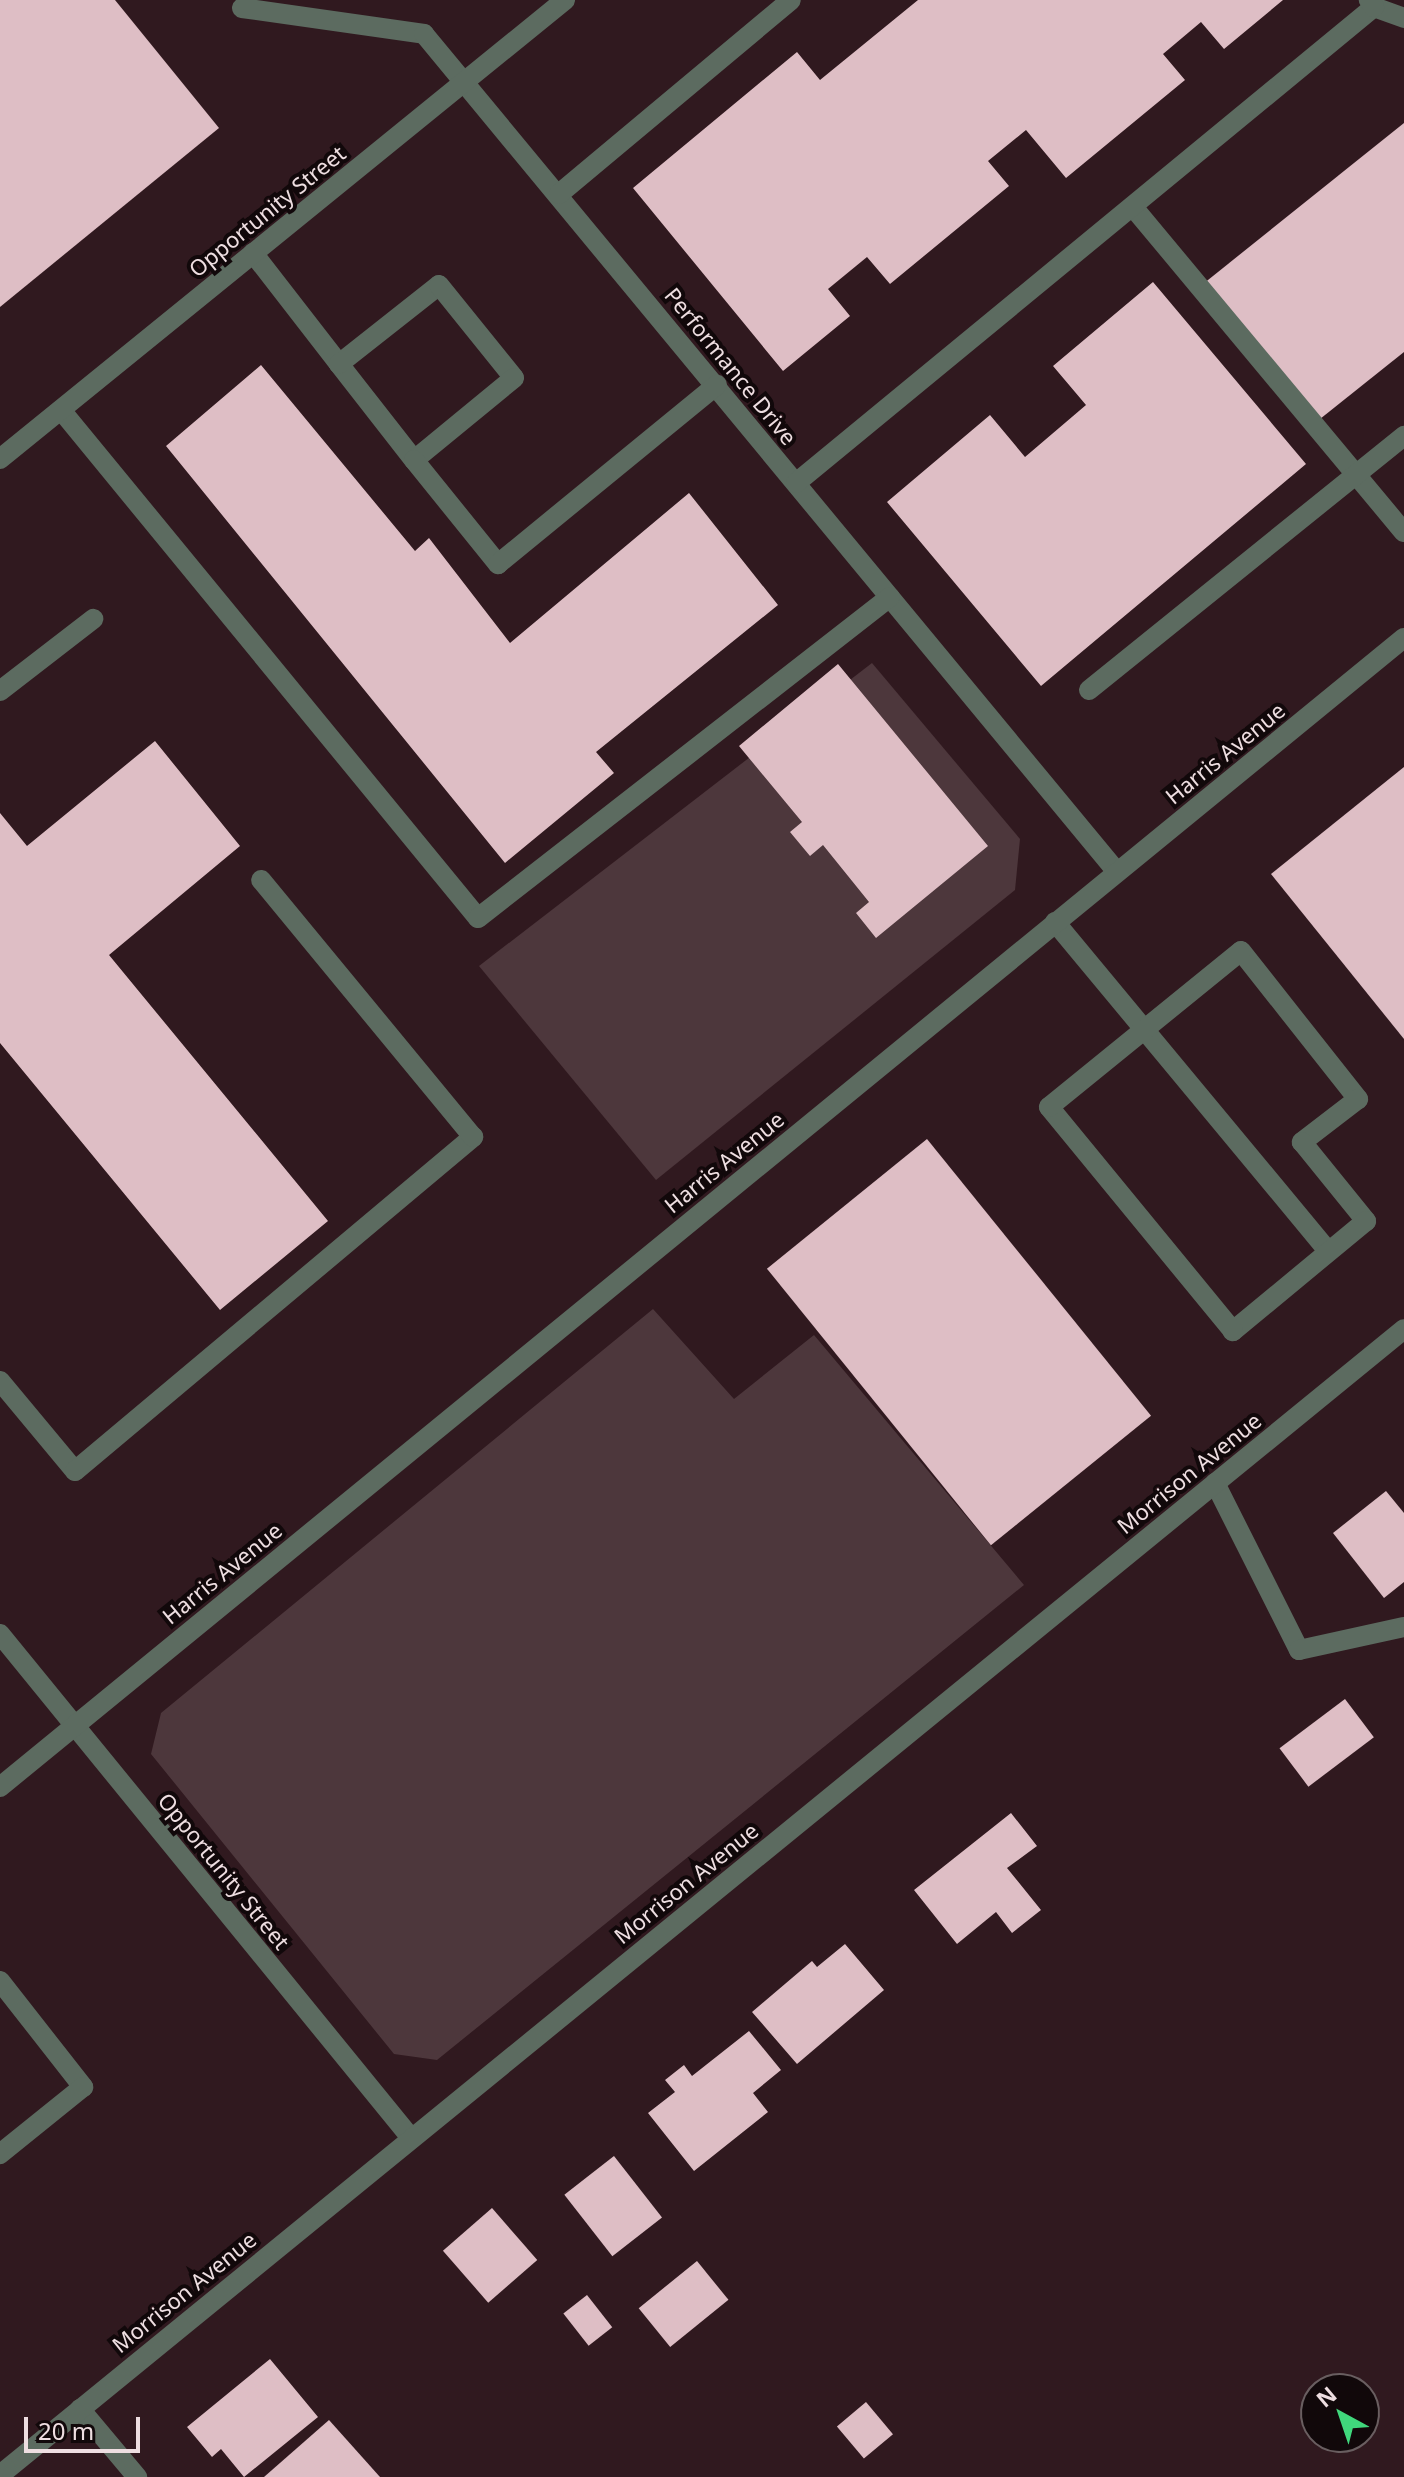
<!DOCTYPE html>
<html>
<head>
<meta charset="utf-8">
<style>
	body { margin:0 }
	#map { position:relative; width:1404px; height:2477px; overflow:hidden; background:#30191f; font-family:"Noto Sans",sans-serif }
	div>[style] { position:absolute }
	.green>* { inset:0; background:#4d373c }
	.building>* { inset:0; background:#debec5; transform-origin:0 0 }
	.minor>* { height:20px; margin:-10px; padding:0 10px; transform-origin:10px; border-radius:10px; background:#5c6b60 }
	span { translate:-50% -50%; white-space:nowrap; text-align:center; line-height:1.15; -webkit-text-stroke:8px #11080a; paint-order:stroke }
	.street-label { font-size:22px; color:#eedee1 }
	.north { position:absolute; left:1300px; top:2373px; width:80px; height:80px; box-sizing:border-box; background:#11080a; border:2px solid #695e60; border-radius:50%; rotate:320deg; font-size:22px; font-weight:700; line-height:32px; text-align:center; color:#eedee1 }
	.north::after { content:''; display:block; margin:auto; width:28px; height:36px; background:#40d77c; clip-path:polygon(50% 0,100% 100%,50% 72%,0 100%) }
	.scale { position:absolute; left:24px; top:2417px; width:116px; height:36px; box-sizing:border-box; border:4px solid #eedee1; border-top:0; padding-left:10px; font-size:24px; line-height:28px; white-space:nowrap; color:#eedee1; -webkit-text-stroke:6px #11080a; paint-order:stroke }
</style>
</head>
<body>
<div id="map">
	<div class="green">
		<i style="clip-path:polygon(872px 663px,1020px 839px,1015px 890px,656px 1180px,479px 966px)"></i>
		<i style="clip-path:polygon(653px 1309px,734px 1399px,814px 1335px,1024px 1585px,437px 2060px,394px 2054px,151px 1754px,161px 1713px)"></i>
	</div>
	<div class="building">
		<i style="clip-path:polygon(0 0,115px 0,219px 128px,0 307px)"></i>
		<i style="clip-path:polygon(918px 0,1283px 0,1224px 49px,1201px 22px,1163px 54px,1185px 80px,1066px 178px,1026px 130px,988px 161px,1009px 186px,890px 284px,867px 257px,828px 289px,850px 316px,783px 371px,633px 188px,797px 52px,820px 80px)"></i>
		<i style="clip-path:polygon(1404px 123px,1404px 352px,1315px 423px,1203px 284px)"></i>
		<i style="clip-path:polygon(1153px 282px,1306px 464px,1041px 686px,887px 502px,990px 415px,1025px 457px,1086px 405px,1053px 366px)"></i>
		<i style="clip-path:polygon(261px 365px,415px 551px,429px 538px,510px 643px,689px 493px,778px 605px,596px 752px,614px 773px,505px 863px,166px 446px)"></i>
		<i style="clip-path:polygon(838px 664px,988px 846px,876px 938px,856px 913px,869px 902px,823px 845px,810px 856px,790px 832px,802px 822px,739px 746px)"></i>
		<i style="clip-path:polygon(155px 741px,240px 846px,109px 955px,328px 1221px,220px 1310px,0 1043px,0 813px,27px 846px)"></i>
		<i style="clip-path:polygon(1404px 767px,1404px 1039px,1271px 874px)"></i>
		<i style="left:927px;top:1139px;width:356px;height:206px;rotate:51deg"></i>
		<i style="clip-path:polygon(1386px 1491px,1404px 1513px,1404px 1582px,1384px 1598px,1333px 1533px)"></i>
		<i style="left:1345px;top:1699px;width:48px;height:82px;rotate:53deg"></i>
		<i style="clip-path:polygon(1011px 1813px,1037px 1846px,1007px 1868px,1041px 1910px,1012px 1933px,996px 1912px,957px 1944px,914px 1890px)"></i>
		<i style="clip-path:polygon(845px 1944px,884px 1990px,797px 2064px,752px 2012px,812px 1961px,817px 1967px)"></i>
		<i style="clip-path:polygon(749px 2031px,781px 2070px,753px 2093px,768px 2112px,694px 2171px,648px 2113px,675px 2092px,665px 2080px,684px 2065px,692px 2076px)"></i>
		<i style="left:614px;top:2156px;width:78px;height:63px;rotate:52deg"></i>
		<i style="left:492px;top:2208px;width:69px;height:65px;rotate:49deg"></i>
		<i style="left:697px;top:2261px;width:50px;height:75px;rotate:51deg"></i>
		<i style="left:587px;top:2295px;width:41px;height:30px;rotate:52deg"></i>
		<i style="clip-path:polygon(270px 2359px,318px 2417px,244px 2477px,221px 2449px,212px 2457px,187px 2427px)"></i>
		<i style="left:866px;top:2402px;width:42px;height:38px;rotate:50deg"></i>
		<i style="clip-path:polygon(329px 2420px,380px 2477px,264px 2477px)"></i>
	</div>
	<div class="minor">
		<i style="left:1374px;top:7px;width:32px;rotate:20deg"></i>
		<i style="left:242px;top:8px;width:184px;rotate:8.1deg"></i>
		<i style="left:424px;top:34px;width:1087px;rotate:50.41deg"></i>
		<i style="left:559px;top:194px;width:302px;rotate:-39.9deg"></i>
		<i style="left:1133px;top:207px;width:423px;rotate:50.2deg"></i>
		<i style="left:253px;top:253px;width:140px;rotate:52.2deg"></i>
		<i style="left:61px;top:410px;width:657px;rotate:50.62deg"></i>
		<i style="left:478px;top:918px;width:522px;rotate:-37.92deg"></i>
		<i style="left:0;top:459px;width:728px;rotate:-39.09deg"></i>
		<i style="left:414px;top:460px;width:122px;rotate:-128deg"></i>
		<i style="left:339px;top:364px;width:127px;rotate:-38.3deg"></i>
		<i style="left:439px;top:285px;width:119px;rotate:51.1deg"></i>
		<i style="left:514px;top:378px;width:129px;rotate:140.6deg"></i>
		<i style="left:414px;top:460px;width:134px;rotate:51.1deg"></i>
		<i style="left:498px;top:564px;width:283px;rotate:-39.3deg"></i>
		<i style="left:796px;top:483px;width:749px;rotate:-39.47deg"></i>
		<i style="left:1374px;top:7px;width:9px;rotate:-126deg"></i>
		<i style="left:1089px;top:690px;width:405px;rotate:-38.9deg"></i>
		<i style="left:0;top:691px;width:118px;rotate:-37.7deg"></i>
		<i style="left:1055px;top:922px;width:426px;rotate:50.3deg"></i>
		<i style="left:1241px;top:951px;width:189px;rotate:51.7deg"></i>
		<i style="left:1358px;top:1099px;width:71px;rotate:142.5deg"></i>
		<i style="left:1302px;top:1142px;width:102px;rotate:51deg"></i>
		<i style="left:1366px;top:1221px;width:173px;rotate:140.4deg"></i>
		<i style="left:1233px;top:1331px;width:290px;rotate:-129.4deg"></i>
		<i style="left:1049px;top:1107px;width:247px;rotate:-39.1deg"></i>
		<i style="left:0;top:1381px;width:117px;rotate:50.2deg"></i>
		<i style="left:75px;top:1471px;width:520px;rotate:-40deg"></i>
		<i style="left:473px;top:1137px;width:333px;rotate:-129.5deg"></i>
		<i style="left:1215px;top:1483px;width:187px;rotate:63.3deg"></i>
		<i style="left:1299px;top:1650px;width:107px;rotate:-12.4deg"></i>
		<i style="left:0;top:1634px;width:650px;rotate:50.8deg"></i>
		<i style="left:0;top:1787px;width:1814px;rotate:-39.3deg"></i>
		<i style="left:0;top:1981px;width:135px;rotate:51.9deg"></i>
		<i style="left:83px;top:2087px;width:107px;rotate:141.1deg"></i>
		<i style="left:80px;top:2409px;width:89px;rotate:50deg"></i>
		<i style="left:0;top:2475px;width:1812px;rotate:-39.22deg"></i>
	</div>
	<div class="street-label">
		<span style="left:267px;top:211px;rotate:-39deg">Opportunity Street</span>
		<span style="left:731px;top:366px;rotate:51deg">Performance Drive</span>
		<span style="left:1225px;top:753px;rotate:-39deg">Harris Avenue</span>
		<span style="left:724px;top:1162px;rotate:-39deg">Harris Avenue</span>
		<span style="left:1189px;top:1473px;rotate:-39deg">Morrison Avenue</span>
		<span style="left:222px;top:1573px;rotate:-39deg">Harris Avenue</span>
		<span style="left:224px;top:1871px;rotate:51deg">Opportunity Street</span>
		<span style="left:686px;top:1883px;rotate:-39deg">Morrison Avenue</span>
		<span style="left:184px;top:2292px;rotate:-39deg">Morrison Avenue</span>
	</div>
	<div class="north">N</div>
	<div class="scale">20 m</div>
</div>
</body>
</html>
